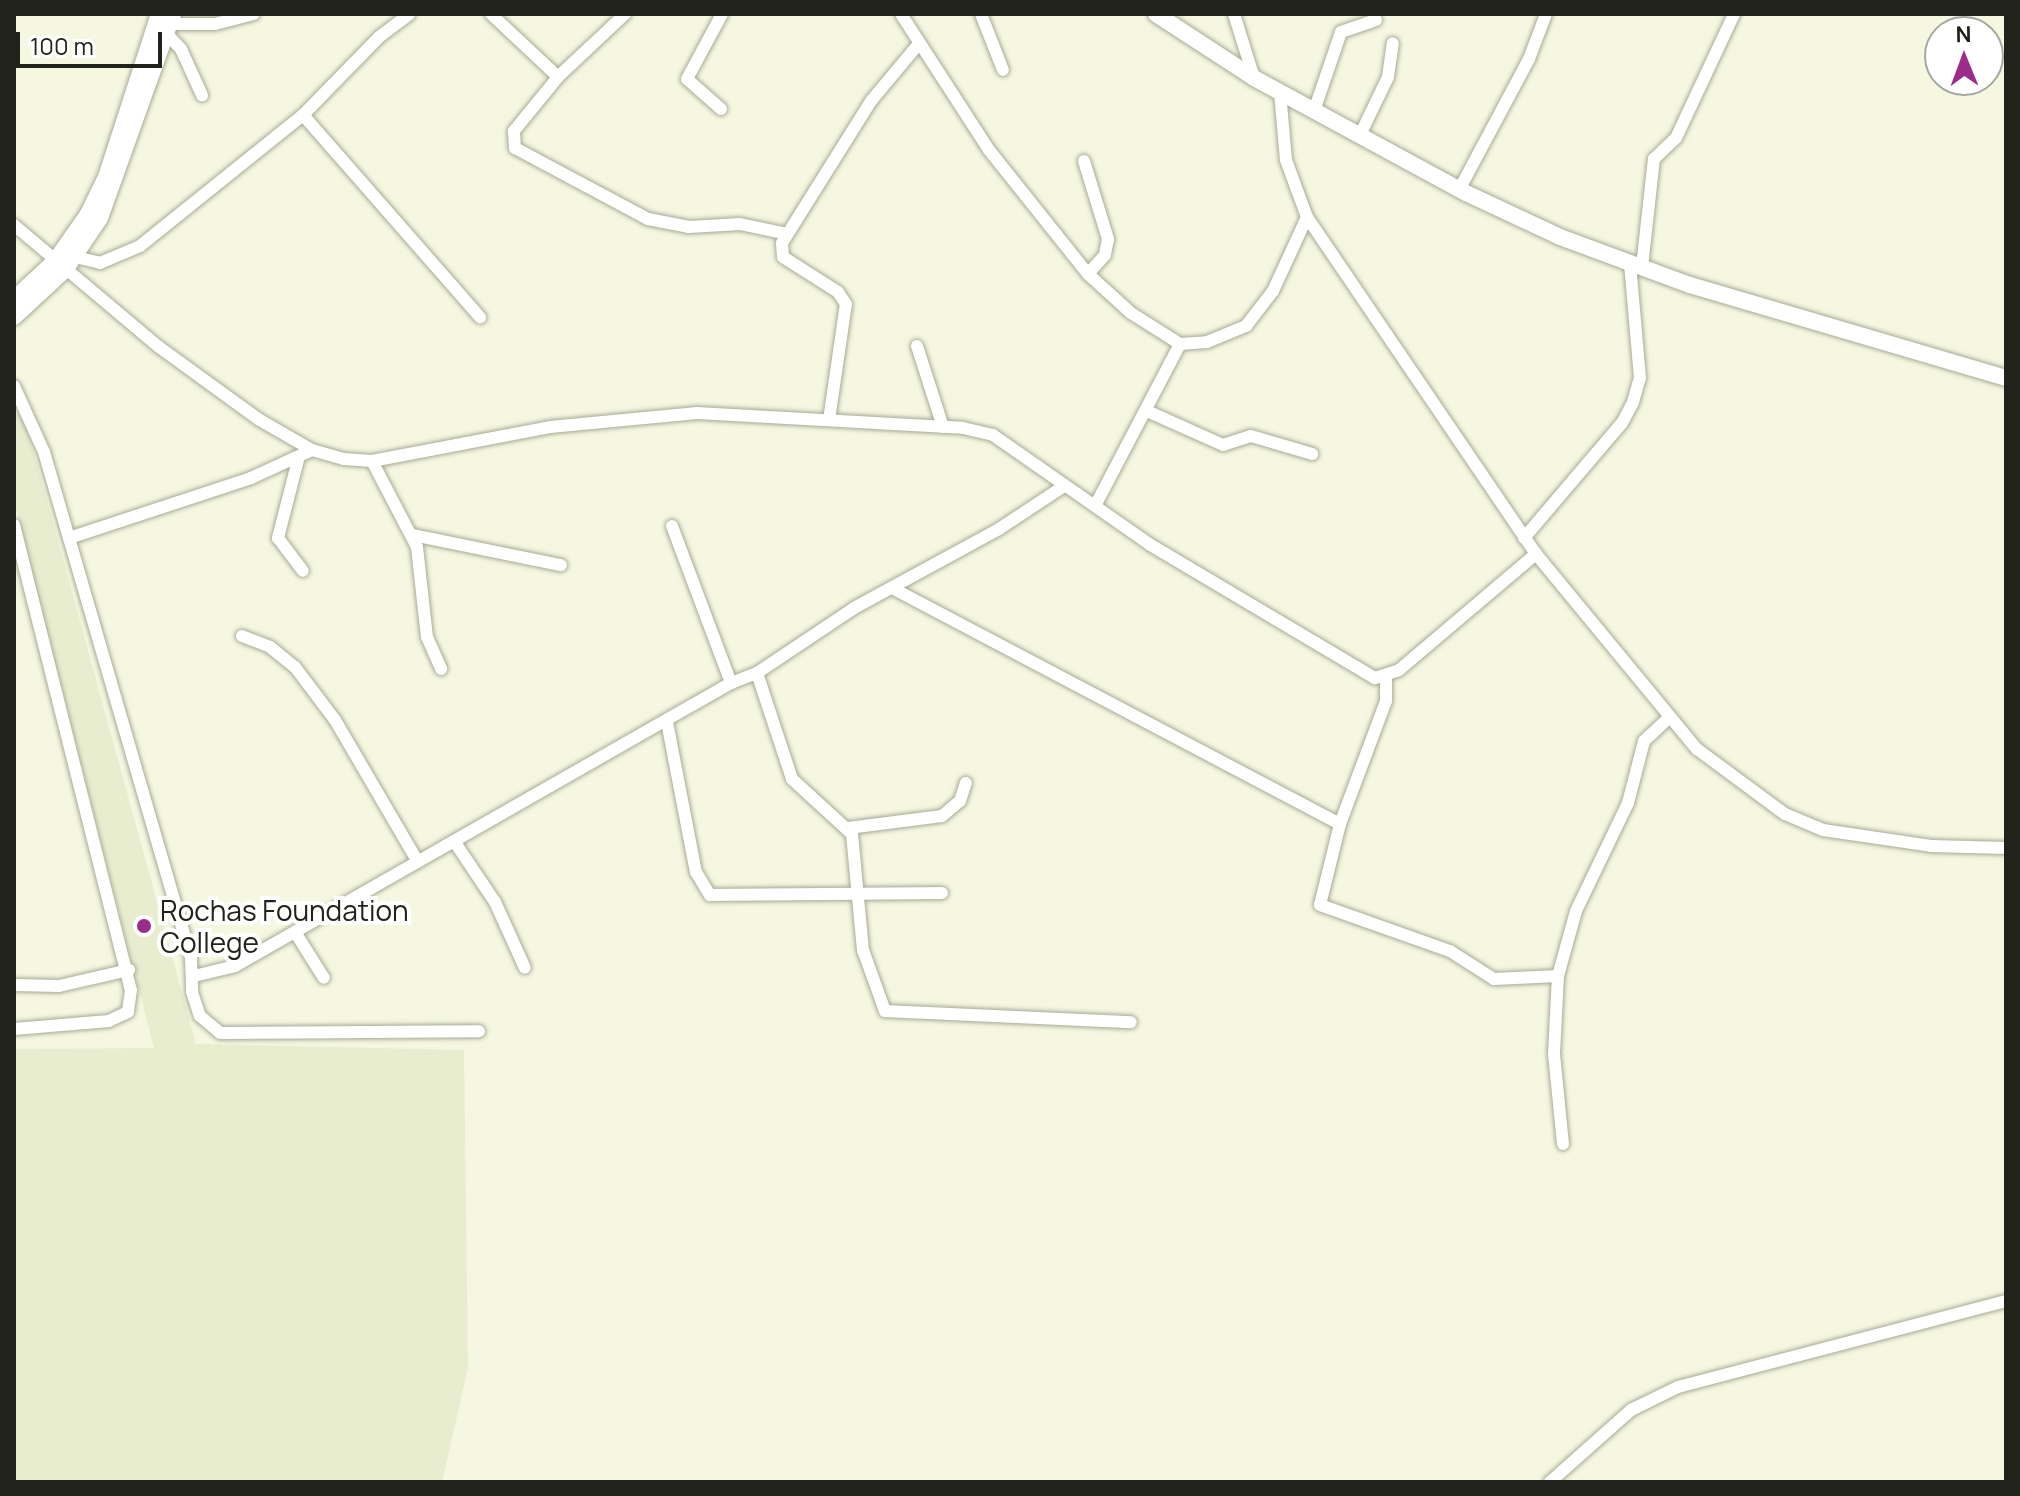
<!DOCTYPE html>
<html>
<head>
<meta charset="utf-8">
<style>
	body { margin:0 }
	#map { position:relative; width:2020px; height:1496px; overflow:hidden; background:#f5f7e1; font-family:Manrope,sans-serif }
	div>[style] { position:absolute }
	.built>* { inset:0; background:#e9edcf }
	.roads { filter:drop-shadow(0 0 2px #a8aa95) drop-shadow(0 0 2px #a8aa95) }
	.minor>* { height:12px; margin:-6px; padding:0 6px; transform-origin:6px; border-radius:6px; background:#fff }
	.major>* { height:16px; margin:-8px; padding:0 8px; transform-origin:8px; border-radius:8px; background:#fff }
	.dots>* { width:22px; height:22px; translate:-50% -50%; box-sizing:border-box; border:4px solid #fff; border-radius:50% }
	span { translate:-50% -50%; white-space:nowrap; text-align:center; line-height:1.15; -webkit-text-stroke:8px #fff; paint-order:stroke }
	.poi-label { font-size:28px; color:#21221a }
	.left { translate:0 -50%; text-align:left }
	.frame { position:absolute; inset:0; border:16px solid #21221a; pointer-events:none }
	.north { position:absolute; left:1924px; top:16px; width:80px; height:80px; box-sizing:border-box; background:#fff; border:2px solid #a6a7a3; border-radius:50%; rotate:359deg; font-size:22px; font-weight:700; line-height:32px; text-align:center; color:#21221a }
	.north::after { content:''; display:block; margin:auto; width:28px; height:36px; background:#9c2c8a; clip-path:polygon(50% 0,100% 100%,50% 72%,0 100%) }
	.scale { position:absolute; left:16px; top:32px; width:146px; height:36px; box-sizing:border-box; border:4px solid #21221a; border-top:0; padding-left:10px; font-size:24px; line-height:28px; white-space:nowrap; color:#21221a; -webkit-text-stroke:6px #fff; paint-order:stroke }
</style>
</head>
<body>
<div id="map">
	<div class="built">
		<i style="clip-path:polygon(23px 413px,196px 1044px,464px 1050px,468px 1368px,442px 1482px,14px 1482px,14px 1049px,154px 1048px,14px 501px,14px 415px)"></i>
	</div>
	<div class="roads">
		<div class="minor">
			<i style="left:491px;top:14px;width:92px;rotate:43.2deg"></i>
			<i style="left:625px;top:14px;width:92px;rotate:136.8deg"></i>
			<i style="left:558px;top:77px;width:70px;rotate:129.2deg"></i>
			<i style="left:514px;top:131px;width:17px;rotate:87deg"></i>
			<i style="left:515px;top:148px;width:151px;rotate:28.1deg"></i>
			<i style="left:648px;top:219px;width:42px;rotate:11deg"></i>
			<i style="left:689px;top:227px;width:51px;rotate:-3.4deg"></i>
			<i style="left:740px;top:224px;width:48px;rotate:12deg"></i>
			<i style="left:901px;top:14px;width:162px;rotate:57.1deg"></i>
			<i style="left:989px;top:150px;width:159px;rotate:51.4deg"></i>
			<i style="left:1088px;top:274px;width:58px;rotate:42.2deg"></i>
			<i style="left:1131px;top:313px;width:58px;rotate:32.3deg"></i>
			<i style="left:1180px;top:344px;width:27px;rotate:-4deg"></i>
			<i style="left:1207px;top:342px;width:42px;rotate:-22.3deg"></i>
			<i style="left:1246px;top:326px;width:44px;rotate:-52.4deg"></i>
			<i style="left:1273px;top:291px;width:81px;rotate:-65.3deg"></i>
			<i style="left:981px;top:14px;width:60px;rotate:68.6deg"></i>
			<i style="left:1234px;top:14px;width:67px;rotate:72.6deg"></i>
			<i style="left:170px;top:24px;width:45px"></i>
			<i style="left:215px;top:24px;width:40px;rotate:-14.4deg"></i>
			<i style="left:167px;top:34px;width:21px;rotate:47deg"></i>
			<i style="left:181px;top:49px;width:51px;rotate:65.5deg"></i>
			<i style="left:1280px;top:92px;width:68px;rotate:85deg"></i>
			<i style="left:1286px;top:160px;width:61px;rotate:69.8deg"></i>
			<i style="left:1307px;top:217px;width:407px;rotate:55.8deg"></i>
			<i style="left:1536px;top:554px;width:253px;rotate:50.5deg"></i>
			<i style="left:1697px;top:749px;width:109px;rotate:36.5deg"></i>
			<i style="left:1785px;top:814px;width:41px;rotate:22.8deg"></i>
			<i style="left:1823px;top:830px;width:109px;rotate:8.4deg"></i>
			<i style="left:1931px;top:846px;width:75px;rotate:1.5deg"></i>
			<i style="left:721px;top:109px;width:45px;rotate:-138.6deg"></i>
			<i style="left:687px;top:79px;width:74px;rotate:-61.7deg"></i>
			<i style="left:1314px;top:111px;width:83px;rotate:-71.1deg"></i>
			<i style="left:1341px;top:32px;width:37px;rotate:-19deg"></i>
			<i style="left:303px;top:115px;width:269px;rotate:48.8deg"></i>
			<i style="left:1360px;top:135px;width:64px;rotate:-64.2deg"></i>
			<i style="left:1388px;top:77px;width:34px;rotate:-82deg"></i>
			<i style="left:1084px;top:161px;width:82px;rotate:72.9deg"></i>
			<i style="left:1108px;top:239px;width:16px;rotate:101deg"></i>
			<i style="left:1105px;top:255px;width:25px;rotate:132deg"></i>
			<i style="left:1459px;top:190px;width:149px;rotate:-61.9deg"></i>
			<i style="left:1529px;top:59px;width:48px;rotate:-69.3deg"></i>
			<i style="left:14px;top:225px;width:189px;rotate:40.1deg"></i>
			<i style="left:159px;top:347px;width:122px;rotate:36deg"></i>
			<i style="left:258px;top:419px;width:62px;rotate:29.9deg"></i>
			<i style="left:312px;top:450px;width:33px;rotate:16deg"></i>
			<i style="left:344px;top:459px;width:28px;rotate:4deg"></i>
			<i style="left:372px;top:461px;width:181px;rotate:-10.8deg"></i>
			<i style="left:550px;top:427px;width:148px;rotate:-5.4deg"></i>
			<i style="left:697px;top:413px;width:266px;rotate:3.2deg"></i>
			<i style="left:963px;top:428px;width:31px;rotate:13deg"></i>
			<i style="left:993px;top:435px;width:190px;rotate:34.9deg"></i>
			<i style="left:1149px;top:544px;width:263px;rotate:30.7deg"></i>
			<i style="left:1375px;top:678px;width:25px;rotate:-18deg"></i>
			<i style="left:1399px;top:670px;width:180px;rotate:-40.3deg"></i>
			<i style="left:75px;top:257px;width:26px;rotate:13deg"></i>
			<i style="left:100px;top:263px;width:43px;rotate:-23deg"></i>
			<i style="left:140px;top:246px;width:209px;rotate:-38.8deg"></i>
			<i style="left:303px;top:115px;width:109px;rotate:-45.7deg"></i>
			<i style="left:379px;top:37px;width:38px;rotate:-37deg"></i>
			<i style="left:1642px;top:267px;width:109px;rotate:-83.7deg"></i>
			<i style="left:1654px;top:159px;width:30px;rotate:-44deg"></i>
			<i style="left:1676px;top:138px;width:137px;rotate:-64.9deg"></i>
			<i style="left:917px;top:346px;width:85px;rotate:72.2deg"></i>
			<i style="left:14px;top:386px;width:72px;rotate:65.6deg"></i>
			<i style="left:44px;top:452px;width:527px;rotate:73.8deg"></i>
			<i style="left:191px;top:958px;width:34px;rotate:88deg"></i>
			<i style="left:192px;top:992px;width:25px;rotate:72deg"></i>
			<i style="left:200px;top:1016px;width:26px;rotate:40deg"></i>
			<i style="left:220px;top:1033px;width:259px;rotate:-0.4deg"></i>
			<i style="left:1147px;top:411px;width:83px;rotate:24.1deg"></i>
			<i style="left:1223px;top:445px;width:29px;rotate:-18deg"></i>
			<i style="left:1251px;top:436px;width:64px;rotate:16.4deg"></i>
			<i style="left:829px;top:420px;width:117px;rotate:-81.7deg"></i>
			<i style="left:846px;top:304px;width:14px;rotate:-124deg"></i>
			<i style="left:838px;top:292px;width:65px;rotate:-147.5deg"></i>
			<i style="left:783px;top:257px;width:14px;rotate:-94deg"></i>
			<i style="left:782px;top:243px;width:168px;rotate:-57.9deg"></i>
			<i style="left:871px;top:101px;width:72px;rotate:-50.1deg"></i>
			<i style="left:298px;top:460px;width:81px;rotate:104.4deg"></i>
			<i style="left:278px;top:538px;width:41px;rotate:52.9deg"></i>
			<i style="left:372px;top:461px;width:97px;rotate:62.4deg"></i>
			<i style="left:417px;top:547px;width:91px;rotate:83.7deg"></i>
			<i style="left:427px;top:637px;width:35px;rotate:66deg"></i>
			<i style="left:1095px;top:506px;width:183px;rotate:-62.3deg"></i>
			<i style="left:14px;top:525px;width:479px;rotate:75.9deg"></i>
			<i style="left:131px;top:990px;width:22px;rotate:98deg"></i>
			<i style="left:128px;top:1012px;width:21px;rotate:155deg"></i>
			<i style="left:109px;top:1021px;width:95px;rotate:175.2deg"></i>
			<i style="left:672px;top:526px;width:168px;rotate:69.4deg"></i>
			<i style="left:413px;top:535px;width:151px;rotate:11.5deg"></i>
			<i style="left:69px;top:538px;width:192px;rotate:-18.2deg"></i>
			<i style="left:251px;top:478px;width:67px;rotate:-24.7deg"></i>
			<i style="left:1524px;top:538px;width:151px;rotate:-49.6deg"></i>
			<i style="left:1622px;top:423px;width:24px;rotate:-62deg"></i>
			<i style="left:1633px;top:402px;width:25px;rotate:-74deg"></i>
			<i style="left:1640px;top:378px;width:115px;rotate:-95deg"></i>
			<i style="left:892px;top:588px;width:506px;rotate:27.78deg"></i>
			<i style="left:242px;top:636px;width:30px;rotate:21deg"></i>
			<i style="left:270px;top:647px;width:32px;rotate:39deg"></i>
			<i style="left:295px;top:667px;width:66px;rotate:53deg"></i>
			<i style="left:335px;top:720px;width:164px;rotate:59.7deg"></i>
			<i style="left:757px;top:673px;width:112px;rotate:71.7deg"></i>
			<i style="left:792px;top:779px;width:81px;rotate:42.5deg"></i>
			<i style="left:852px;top:834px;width:117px;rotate:84.6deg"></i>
			<i style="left:863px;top:950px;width:65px;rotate:70.2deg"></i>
			<i style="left:885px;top:1011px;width:246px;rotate:2.6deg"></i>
			<i style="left:1386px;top:678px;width:23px;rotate:90deg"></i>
			<i style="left:1386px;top:701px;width:131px;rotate:110.5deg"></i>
			<i style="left:1340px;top:824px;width:83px;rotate:103.9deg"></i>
			<i style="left:1320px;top:905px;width:138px;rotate:19.5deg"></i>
			<i style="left:1450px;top:951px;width:52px;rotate:32.5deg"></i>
			<i style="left:1494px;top:979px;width:64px;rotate:-2.7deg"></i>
			<i style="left:667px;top:722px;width:153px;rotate:79.1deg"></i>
			<i style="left:696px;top:872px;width:27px;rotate:59deg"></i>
			<i style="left:710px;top:895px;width:232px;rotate:-0.5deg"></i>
			<i style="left:848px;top:828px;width:95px;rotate:-7.3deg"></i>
			<i style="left:942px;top:816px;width:23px;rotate:-40deg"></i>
			<i style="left:960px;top:801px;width:19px;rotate:-72deg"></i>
			<i style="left:454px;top:841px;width:73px;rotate:56.1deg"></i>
			<i style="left:495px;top:902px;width:72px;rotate:65.6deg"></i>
			<i style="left:295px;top:932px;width:54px;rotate:57.8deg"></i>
			<i style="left:194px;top:976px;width:42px;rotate:-13.7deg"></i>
			<i style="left:235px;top:966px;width:571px;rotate:-29.71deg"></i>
			<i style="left:731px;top:683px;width:28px;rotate:-21deg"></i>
			<i style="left:757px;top:673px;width:117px;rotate:-33.8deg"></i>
			<i style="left:854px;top:608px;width:165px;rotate:-28.6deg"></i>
			<i style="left:999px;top:529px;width:78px;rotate:-33.5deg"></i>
			<i style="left:14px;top:985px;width:45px;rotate:1.3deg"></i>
			<i style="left:59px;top:986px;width:72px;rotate:-12.9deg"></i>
			<i style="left:1563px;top:1144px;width:90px;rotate:-95.7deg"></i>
			<i style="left:1554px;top:1054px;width:78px;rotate:-87.1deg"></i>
			<i style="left:1558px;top:976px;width:67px;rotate:-74.5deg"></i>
			<i style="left:1576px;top:911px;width:120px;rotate:-64.3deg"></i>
			<i style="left:1628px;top:803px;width:64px;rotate:-75.5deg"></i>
			<i style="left:1644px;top:741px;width:35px;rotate:-43deg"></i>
			<i style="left:1550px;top:1482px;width:108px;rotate:-41.6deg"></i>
			<i style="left:1631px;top:1410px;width:52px;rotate:-26.1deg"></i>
			<i style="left:1678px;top:1387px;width:339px;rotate:-14.7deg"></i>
		</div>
		<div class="major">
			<i style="left:1156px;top:14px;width:117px;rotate:33.1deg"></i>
			<i style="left:1254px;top:78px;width:241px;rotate:28.5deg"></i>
			<i style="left:1466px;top:193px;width:104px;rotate:25.1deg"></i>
			<i style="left:1560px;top:237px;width:139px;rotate:20.3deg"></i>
			<i style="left:1690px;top:285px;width:329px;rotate:16.4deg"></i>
			<i style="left:14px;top:299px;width:56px;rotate:-42.8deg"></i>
			<i style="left:55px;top:261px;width:57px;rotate:-54.9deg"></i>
			<i style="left:88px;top:214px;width:41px;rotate:-64.1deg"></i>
			<i style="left:106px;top:177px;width:171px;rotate:-72deg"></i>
			<i style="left:14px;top:317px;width:69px;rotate:-42.7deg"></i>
			<i style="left:65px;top:270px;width:63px;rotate:-56.1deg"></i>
			<i style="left:100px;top:218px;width:217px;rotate:-70.3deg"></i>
		</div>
	</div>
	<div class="dots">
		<i style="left:144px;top:926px;background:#9c2c8a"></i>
	</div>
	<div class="poi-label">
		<span class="left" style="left:160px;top:926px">Rochas Foundation<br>College</span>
	</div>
	<div class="frame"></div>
	<div class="north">N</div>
	<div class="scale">100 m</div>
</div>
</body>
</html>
